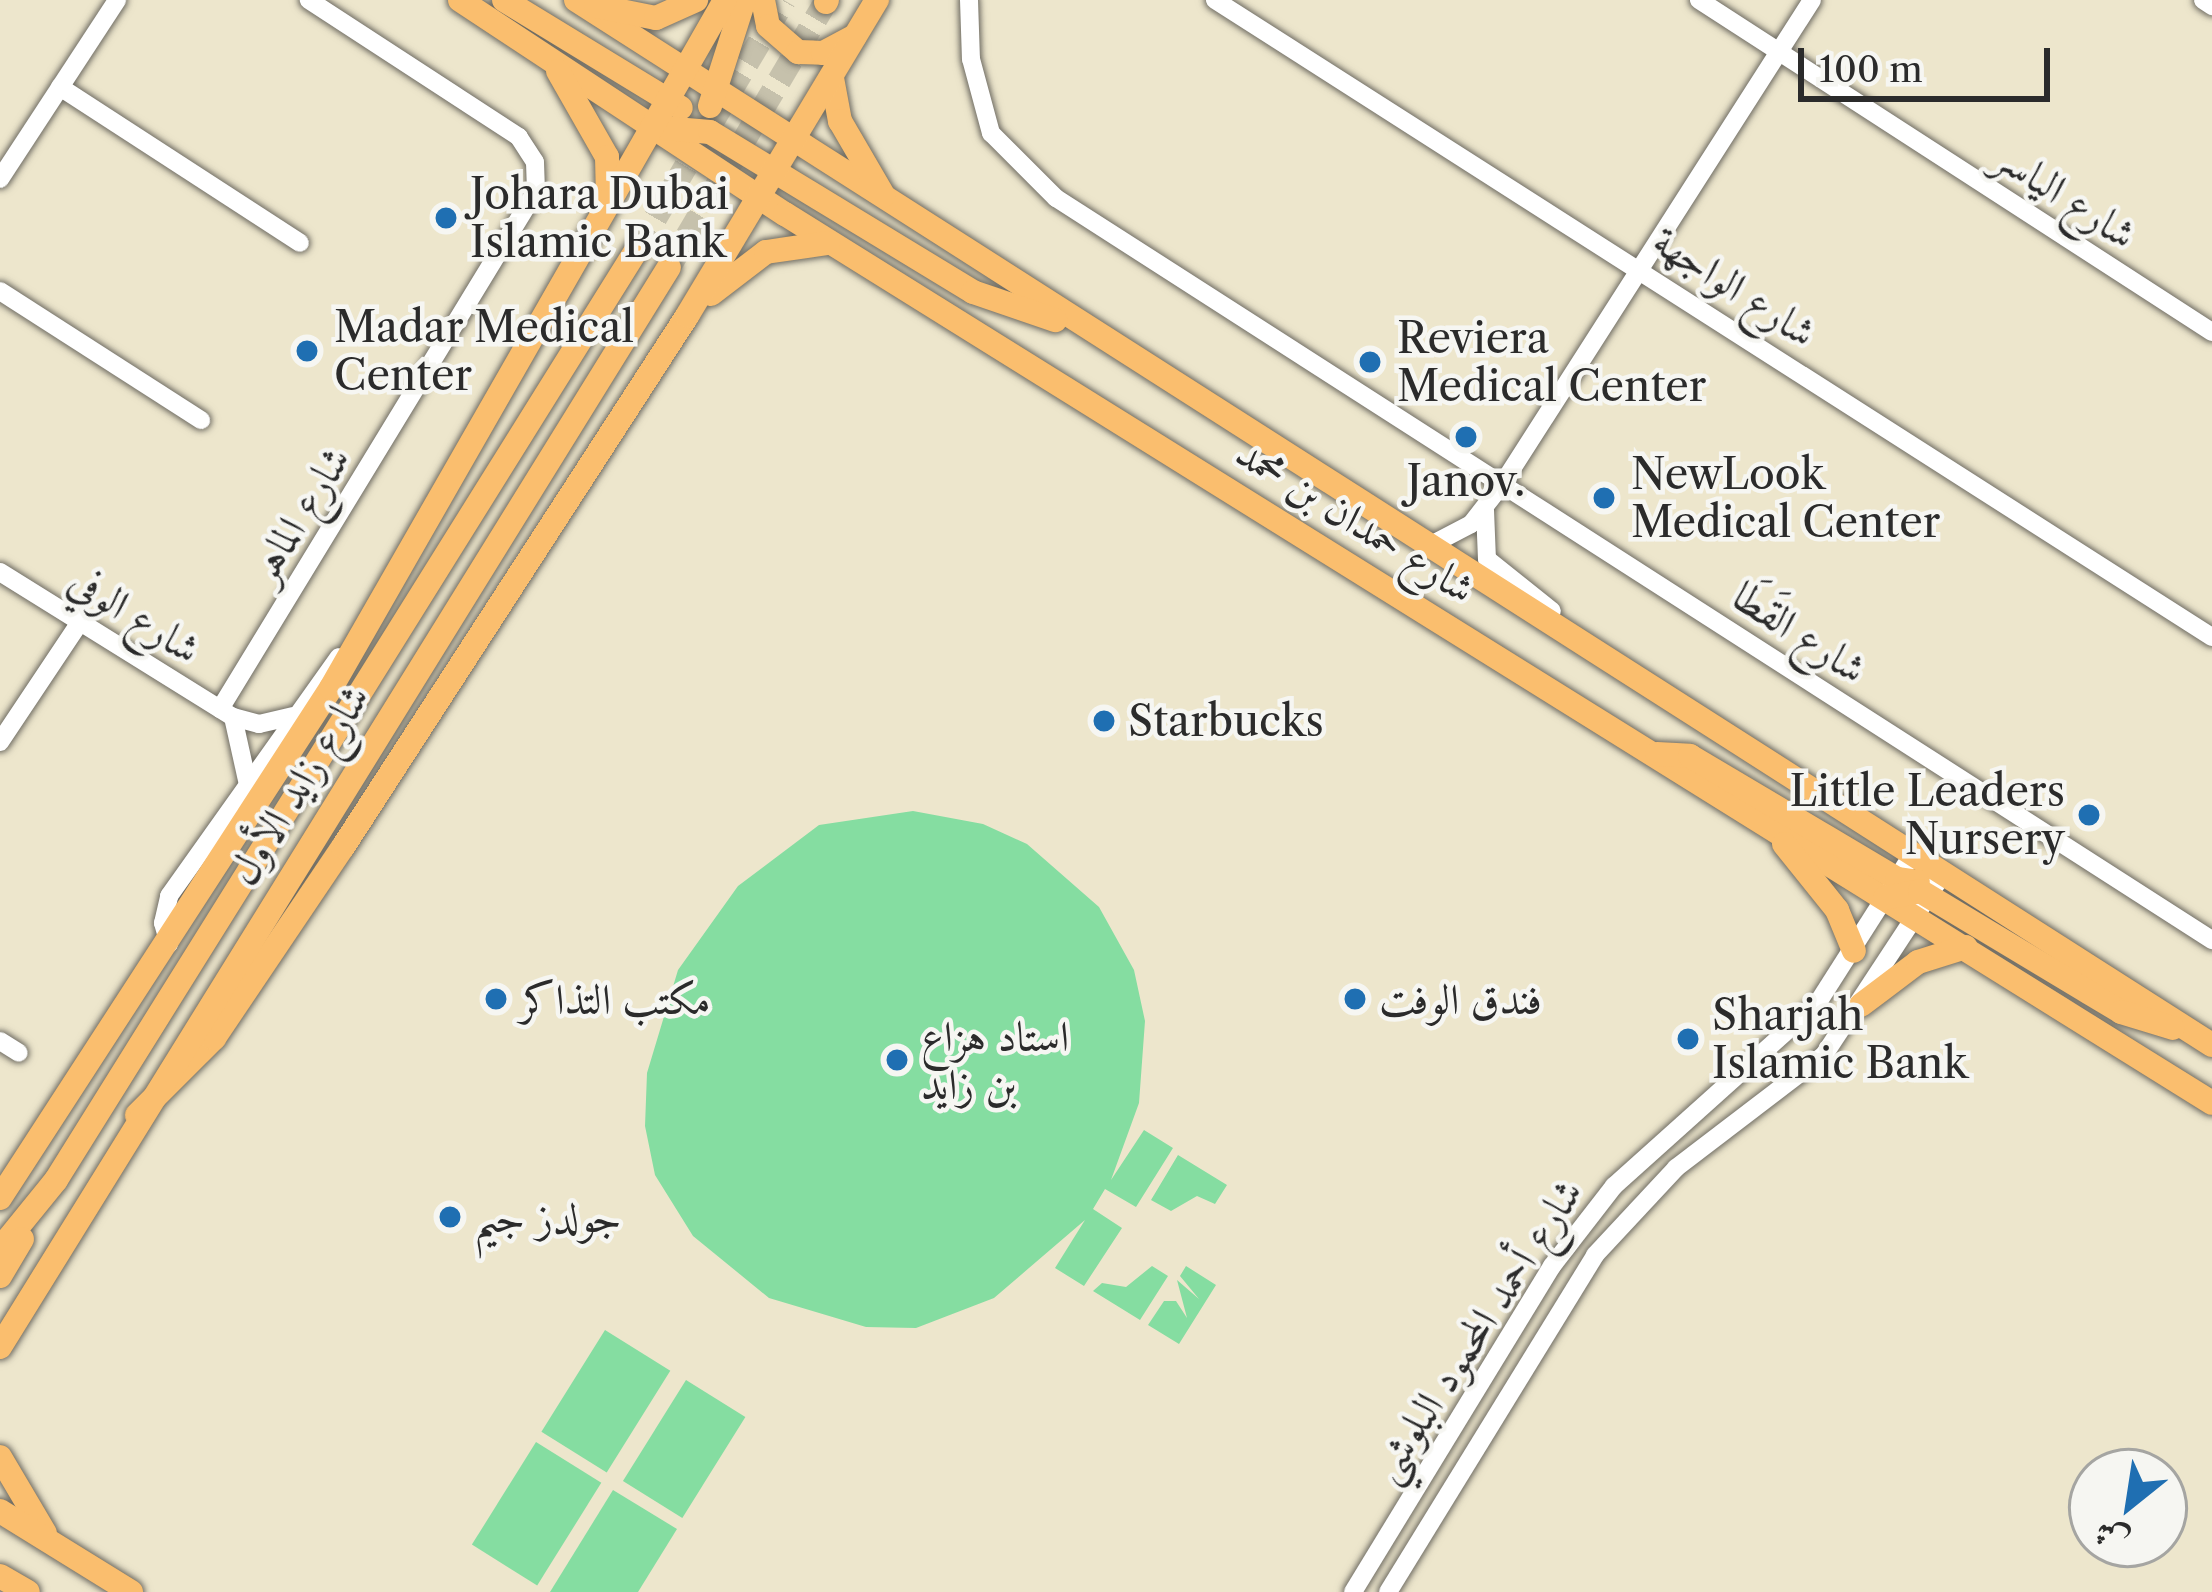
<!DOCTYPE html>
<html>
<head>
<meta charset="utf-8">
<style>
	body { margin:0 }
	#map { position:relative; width:2212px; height:1592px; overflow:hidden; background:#ede6cc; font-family:"Libre Caslon Text",Amiri,serif }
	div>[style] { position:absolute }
	.green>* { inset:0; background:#85dda1; transform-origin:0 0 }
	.major-tunnel>* { height:24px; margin-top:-12px; transform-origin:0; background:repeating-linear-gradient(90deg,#c6c1ac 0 24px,transparent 0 36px) }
	.roads { filter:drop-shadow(0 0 3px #6f6c63) drop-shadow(0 0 3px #6f6c63) }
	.minor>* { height:18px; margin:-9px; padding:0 9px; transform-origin:9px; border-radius:9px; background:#fff }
	.major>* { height:24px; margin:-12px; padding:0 12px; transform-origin:12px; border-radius:12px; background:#fabe6e }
	.dots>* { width:33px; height:33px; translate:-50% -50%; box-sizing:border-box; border:6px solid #f6f6f2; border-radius:50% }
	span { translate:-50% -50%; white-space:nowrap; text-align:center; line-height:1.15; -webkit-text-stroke:9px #f6f6f2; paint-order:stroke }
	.poi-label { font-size:42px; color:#2b2b2b }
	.left { translate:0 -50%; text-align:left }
	.right { translate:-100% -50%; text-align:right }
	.street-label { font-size:42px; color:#2b2b2b }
	.north { position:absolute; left:2068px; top:1448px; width:120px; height:120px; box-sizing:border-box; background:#f6f6f2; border:3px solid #a5a5a2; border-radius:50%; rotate:210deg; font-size:33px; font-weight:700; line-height:48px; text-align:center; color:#2b2b2b }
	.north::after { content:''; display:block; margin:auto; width:42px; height:54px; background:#1f6fb2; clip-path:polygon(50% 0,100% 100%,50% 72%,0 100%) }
	.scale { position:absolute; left:1798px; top:48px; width:252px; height:54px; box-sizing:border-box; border:6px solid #2b2b2b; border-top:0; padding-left:15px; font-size:36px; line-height:42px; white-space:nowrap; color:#2b2b2b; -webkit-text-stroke:9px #f6f6f2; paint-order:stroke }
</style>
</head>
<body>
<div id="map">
	<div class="green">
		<i style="clip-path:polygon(913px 811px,983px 824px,1027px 844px,1099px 907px,1134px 970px,1145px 1021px,1139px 1103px,1111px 1180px,1144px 1130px,1173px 1148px,1136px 1207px,1105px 1189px,1093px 1209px,1122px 1228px,1084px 1286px,1055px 1268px,1085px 1220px,994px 1298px,916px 1328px,866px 1327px,769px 1298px,693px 1236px,655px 1175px,645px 1126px,647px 1073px,678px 970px,738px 886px,819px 825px)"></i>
		<i style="clip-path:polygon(1178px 1155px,1227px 1185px,1215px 1204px,1197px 1196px,1171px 1211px,1151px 1200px)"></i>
		<i style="clip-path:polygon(1152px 1266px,1168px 1276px,1140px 1320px,1093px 1291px,1102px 1283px,1126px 1287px)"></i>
		<i style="clip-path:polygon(1186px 1266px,1216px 1285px,1179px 1344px,1148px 1325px,1164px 1301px,1176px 1301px,1187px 1318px,1177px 1280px,1199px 1299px,1180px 1276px)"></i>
		<i style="left:605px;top:1330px;width:77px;height:120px;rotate:32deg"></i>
		<i style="left:686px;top:1380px;width:70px;height:119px;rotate:32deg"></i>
		<i style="left:536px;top:1442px;width:77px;height:121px;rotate:32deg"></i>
		<i style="clip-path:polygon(613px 1490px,677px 1529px,638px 1592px,550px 1592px)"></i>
	</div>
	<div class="major-tunnel">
		<i style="left:637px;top:249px;width:289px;rotate:-59.4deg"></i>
		<i style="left:669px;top:267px;width:308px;rotate:-59.4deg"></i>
	</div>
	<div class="roads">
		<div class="minor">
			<i style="left:969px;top:0;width:59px;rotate:88.1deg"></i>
			<i style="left:971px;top:59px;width:77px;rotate:74.9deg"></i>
			<i style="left:991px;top:133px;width:92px;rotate:45deg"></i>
			<i style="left:1056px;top:198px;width:1374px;rotate:32.7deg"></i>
			<i style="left:1215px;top:0;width:1183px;rotate:32.58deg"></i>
			<i style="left:1699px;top:0;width:611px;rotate:32.91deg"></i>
			<i style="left:2203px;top:0;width:11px;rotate:34deg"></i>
			<i style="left:60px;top:87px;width:286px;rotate:33deg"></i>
			<i style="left:0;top:179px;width:214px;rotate:-56.8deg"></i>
			<i style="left:0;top:291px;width:239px;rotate:32.7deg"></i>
			<i style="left:1485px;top:510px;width:49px;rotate:87.7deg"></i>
			<i style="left:1487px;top:559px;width:83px;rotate:38.7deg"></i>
			<i style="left:1429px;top:546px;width:47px;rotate:-27.6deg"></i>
			<i style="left:1471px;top:524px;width:52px;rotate:-52deg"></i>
			<i style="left:1503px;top:483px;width:573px;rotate:-57.39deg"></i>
			<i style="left:0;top:572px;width:274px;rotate:31.9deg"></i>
			<i style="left:233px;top:717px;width:27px;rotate:15deg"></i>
			<i style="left:259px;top:724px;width:35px;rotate:-13deg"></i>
			<i style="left:220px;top:709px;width:607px;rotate:-58.62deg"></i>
			<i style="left:536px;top:191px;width:29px;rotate:-92deg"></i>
			<i style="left:535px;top:162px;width:30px;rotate:-123deg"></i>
			<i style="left:519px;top:137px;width:251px;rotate:-146.9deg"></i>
			<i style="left:233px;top:717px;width:65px;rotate:77.5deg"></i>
			<i style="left:0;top:742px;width:144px;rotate:-56.3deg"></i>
			<i style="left:169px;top:944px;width:22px;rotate:-106deg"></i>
			<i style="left:163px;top:923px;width:28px;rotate:-77deg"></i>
			<i style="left:169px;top:896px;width:293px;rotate:-54.6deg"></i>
			<i style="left:0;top:1041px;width:22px;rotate:32deg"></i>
			<i style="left:1353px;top:1592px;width:382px;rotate:-58.6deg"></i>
			<i style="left:1552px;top:1266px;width:101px;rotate:-52.2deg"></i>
			<i style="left:1614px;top:1186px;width:273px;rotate:-41.9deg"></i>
			<i style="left:1817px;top:1004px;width:177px;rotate:-57.5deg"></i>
			<i style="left:1388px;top:1592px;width:395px;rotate:-58.4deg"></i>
			<i style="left:1595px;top:1255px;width:119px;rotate:-47deg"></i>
			<i style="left:1676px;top:1168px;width:186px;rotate:-37.4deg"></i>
			<i style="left:1824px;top:1055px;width:217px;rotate:-56.7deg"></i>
		</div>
		<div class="major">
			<i style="left:460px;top:0;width:389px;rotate:33.4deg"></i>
			<i style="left:785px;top:214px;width:1681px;rotate:31.92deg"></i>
			<i style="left:504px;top:0;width:207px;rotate:31.4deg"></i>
			<i style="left:576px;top:0;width:1941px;rotate:32.57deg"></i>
			<i style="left:763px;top:0;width:26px;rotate:79deg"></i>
			<i style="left:768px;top:26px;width:40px;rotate:41deg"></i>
			<i style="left:798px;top:52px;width:25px;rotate:2deg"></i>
			<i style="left:823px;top:53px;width:36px;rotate:-28deg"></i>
			<i style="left:826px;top:2px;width:2px;rotate:-63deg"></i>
			<i style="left:596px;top:6px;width:61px;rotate:11.3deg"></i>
			<i style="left:656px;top:18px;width:44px;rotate:-24.2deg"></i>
			<i style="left:558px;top:71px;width:99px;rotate:60.3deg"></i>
			<i style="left:607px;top:157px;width:40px;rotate:88.6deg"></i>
			<i style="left:832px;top:78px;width:44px;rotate:79.5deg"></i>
			<i style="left:840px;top:121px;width:86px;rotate:59.8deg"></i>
			<i style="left:710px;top:106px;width:111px;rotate:-72.2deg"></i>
			<i style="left:652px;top:127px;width:58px;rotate:4.9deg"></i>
			<i style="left:710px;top:132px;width:308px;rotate:31.3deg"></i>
			<i style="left:973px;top:292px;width:87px;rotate:18.9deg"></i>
			<i style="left:711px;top:294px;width:69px;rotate:-37.4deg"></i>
			<i style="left:766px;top:252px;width:63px;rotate:-8.3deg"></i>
			<i style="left:1657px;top:754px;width:33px;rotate:3deg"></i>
			<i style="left:1690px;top:756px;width:241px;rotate:30.7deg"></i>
			<i style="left:1897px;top:879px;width:21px;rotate:8deg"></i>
			<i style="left:1784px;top:844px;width:85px;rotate:51.2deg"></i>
			<i style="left:1837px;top:910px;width:44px;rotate:67.5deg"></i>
			<i style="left:1885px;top:898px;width:36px;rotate:-11deg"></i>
			<i style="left:1920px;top:891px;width:235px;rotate:31deg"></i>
			<i style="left:2121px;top:1012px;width:54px;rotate:17.1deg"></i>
			<i style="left:1861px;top:1005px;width:71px;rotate:-37deg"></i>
			<i style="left:1918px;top:962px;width:50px;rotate:-17.4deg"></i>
			<i style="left:137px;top:1115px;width:109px;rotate:-45deg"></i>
			<i style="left:214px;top:1038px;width:230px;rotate:-56deg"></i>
			<i style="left:343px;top:847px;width:633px;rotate:-57.06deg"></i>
			<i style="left:687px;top:316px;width:369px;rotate:-59deg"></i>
			<i style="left:0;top:1198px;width:608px;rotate:-57.02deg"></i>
			<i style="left:331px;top:688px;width:793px;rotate:-60.2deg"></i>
			<i style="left:0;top:1249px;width:89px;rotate:-50.9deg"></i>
			<i style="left:56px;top:1180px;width:1097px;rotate:-58.03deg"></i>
			<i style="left:0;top:1276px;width:43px;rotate:-59.3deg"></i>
			<i style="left:0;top:1347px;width:1270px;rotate:-58.22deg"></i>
			<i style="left:0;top:1457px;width:88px;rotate:59.4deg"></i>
			<i style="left:0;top:1511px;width:154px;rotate:31.7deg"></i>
			<i style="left:0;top:1576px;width:32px;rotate:30deg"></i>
		</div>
	</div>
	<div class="dots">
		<i style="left:446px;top:218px;background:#1f6fb2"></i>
		<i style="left:307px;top:351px;background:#1f6fb2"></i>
		<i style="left:1370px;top:362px;background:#1f6fb2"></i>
		<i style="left:1466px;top:437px;background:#1f6fb2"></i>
		<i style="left:1604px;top:498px;background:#1f6fb2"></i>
		<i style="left:1104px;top:721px;background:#1f6fb2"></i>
		<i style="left:2089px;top:815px;background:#1f6fb2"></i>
		<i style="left:496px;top:999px;background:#1f6fb2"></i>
		<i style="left:1355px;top:999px;background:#1f6fb2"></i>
		<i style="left:1688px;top:1039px;background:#1f6fb2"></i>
		<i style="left:897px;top:1060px;background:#1f6fb2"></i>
		<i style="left:450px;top:1217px;background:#1f6fb2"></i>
	</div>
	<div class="poi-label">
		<span class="left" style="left:470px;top:218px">Johara Dubai<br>Islamic Bank</span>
		<span class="left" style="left:334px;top:351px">Madar Medical<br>Center</span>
		<span class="left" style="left:1397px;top:362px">Reviera<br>Medical Center</span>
		<span class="left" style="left:1631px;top:498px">NewLook<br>Medical Center</span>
		<span style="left:1466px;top:481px">Janov.</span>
		<span class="left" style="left:1128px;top:721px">Starbucks</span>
		<span class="right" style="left:2065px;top:815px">Little Leaders<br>Nursery</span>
		<span class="left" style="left:520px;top:999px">مكتب التذاكر</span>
		<span class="left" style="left:1379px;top:999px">فندق الوفت</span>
		<span class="left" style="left:1712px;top:1039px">Sharjah<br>Islamic Bank</span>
		<span class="left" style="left:921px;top:1060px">استاد هزاع<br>بن زايد</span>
		<span class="left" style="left:474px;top:1217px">جولدز جيم</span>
	</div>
	<div class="street-label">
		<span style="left:2066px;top:195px;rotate:33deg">شارع الياسر</span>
		<span style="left:1735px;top:286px;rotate:33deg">شارع الواجهة</span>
		<span style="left:299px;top:514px;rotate:-58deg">شارع الماهر</span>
		<span style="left:1356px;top:520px;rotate:32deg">شارع حمدان بن محمد</span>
		<span style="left:135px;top:614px;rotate:32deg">شارع الوفي</span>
		<span style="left:1800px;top:632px;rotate:33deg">شارع القَطَا</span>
		<span style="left:298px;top:784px;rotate:-58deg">شارع زايد الأول</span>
		<span style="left:1476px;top:1330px;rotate:-57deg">شارع أحمد المحمود البلوشي</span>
	</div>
	<div class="north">ش</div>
	<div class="scale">100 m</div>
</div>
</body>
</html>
